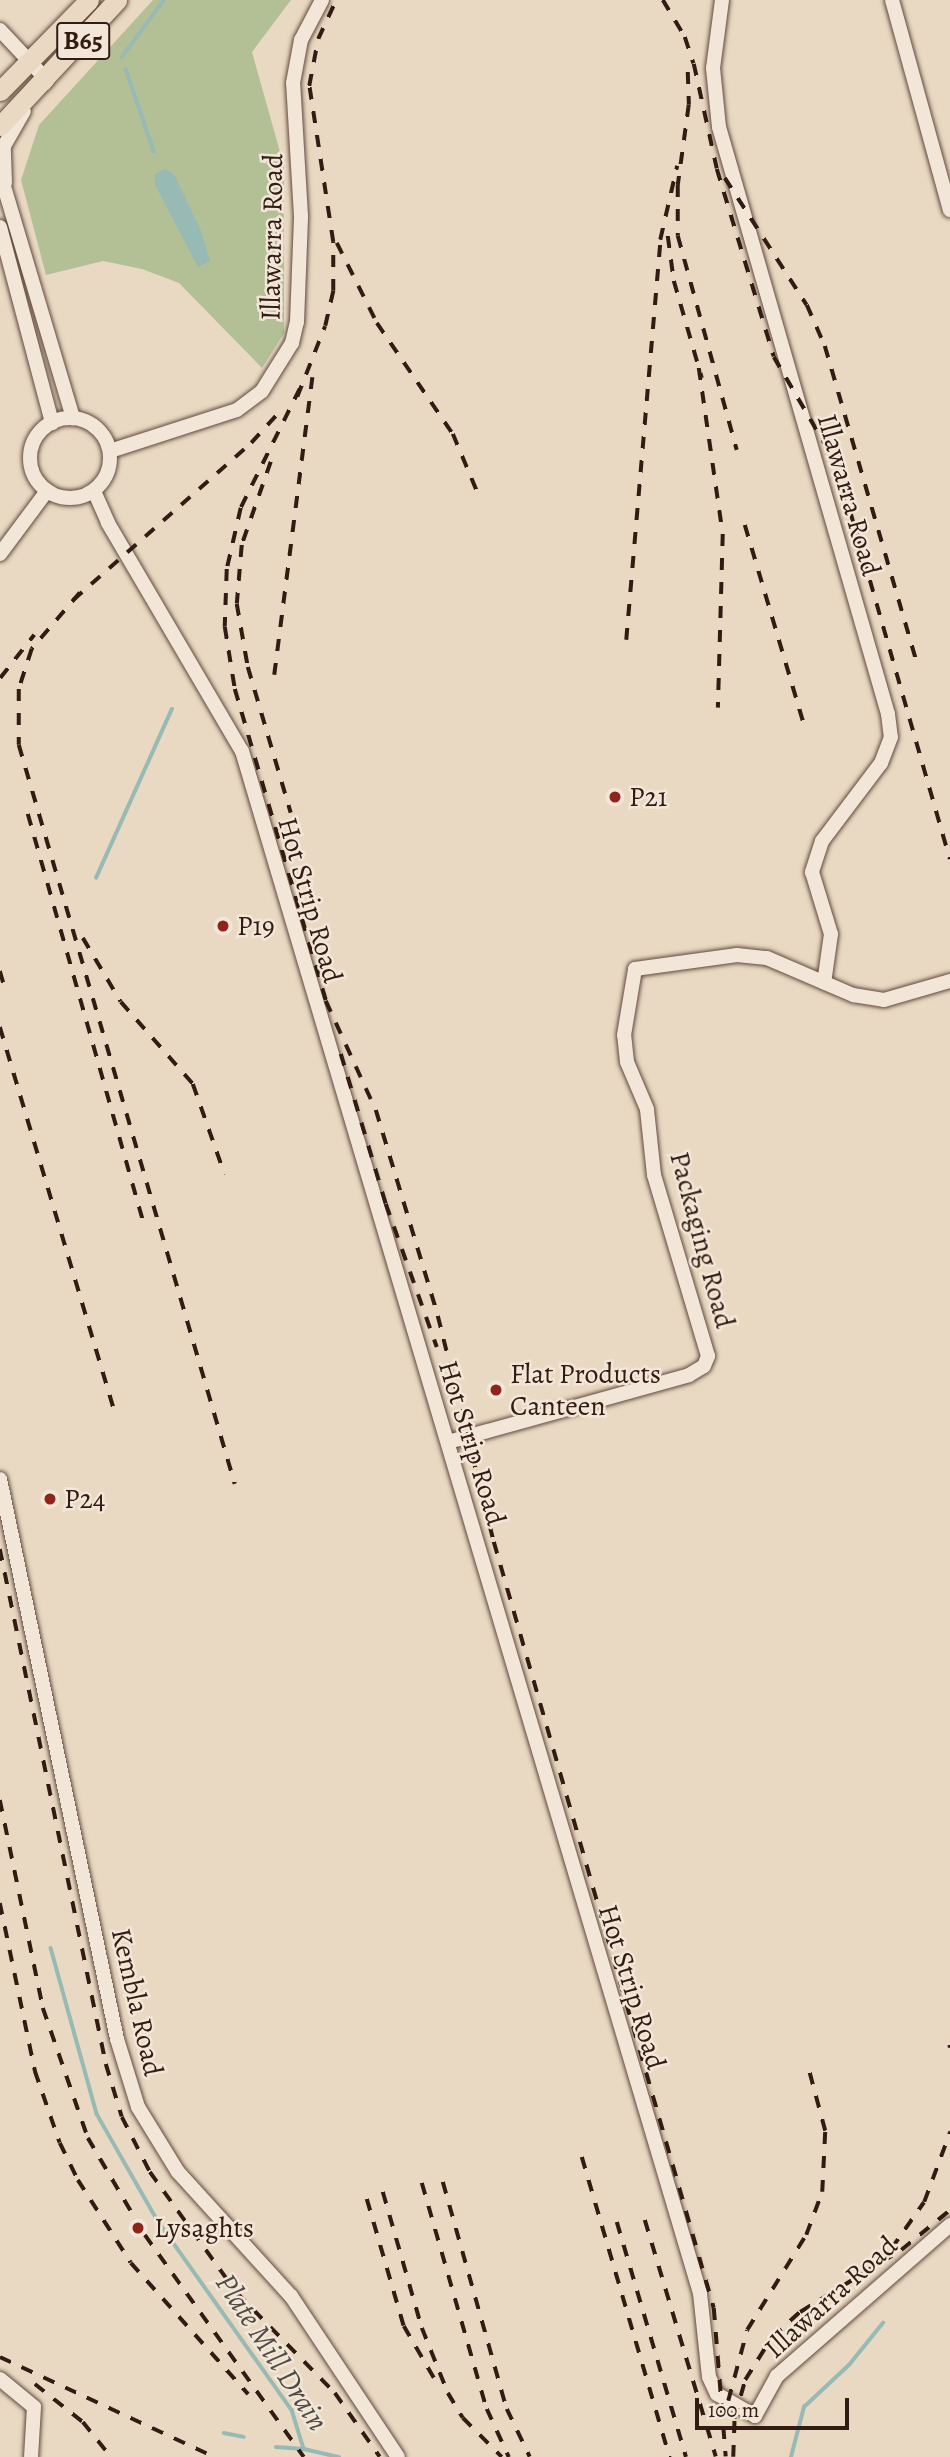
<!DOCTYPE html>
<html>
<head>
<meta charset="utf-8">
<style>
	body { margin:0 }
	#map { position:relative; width:950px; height:2457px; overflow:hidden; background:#e9d9c2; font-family:Alegreya,serif }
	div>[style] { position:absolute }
	.green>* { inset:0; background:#b3c096 }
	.water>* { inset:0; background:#97bab4 }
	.stream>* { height:3.5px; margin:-1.75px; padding:0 1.75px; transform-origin:1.75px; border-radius:1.75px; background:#97bab4 }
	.roads { filter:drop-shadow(0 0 2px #604a3e) drop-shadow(0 0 2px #604a3e) }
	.minor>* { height:14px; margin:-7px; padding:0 7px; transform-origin:7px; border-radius:7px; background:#f1e6d7 }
	.minor>.ring { margin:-7px; padding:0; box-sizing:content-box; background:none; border:14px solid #f1e6d7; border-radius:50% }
	.major>* { height:19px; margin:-9.5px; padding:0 9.5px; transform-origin:9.5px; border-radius:9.5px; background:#e9d9c2 }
	.rail>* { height:3.5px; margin-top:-1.75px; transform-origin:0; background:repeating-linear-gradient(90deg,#321b12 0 12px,transparent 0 24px) }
	.dots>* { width:19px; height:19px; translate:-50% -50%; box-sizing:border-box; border:4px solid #f1e6d7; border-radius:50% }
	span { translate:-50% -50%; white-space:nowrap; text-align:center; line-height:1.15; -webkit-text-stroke:5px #f1e6d7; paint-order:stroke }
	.shield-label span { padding:2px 5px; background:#f1e6d7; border:2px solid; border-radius:5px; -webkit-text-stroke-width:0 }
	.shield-label { font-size:26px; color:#321b12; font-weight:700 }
	.street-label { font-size:28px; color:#321b12 }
	.poi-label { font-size:28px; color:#321b12 }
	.left { translate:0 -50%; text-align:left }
	.water-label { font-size:30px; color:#504b43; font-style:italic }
	.scale { position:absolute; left:695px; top:2398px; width:154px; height:32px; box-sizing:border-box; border:4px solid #321b12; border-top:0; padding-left:9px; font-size:21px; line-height:24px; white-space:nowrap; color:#321b12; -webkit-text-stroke:5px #f1e6d7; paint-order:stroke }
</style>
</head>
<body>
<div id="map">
	<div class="green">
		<i style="clip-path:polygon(153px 0,291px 0,252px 52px,284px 166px,284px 333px,262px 368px,179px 283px,142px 269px,103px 261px,46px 275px,21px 180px,39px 125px)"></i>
	</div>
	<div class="water">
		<i style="clip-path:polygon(165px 169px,174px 174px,201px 231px,210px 261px,198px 267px,155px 185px,155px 174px)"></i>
	</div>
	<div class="stream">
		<i style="left:122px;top:57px;width:71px;rotate:-53.6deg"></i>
		<i style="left:126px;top:69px;width:87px;rotate:71.1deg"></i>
		<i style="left:96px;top:878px;width:185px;rotate:-65.8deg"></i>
		<i style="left:51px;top:1948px;width:172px;rotate:74.5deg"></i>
		<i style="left:97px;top:2114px;width:123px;rotate:60.3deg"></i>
		<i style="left:158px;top:2221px;width:232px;rotate:54.7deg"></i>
		<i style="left:292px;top:2410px;width:41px;rotate:72.9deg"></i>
		<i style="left:304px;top:2449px;width:36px;rotate:13deg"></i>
		<i style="left:224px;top:2433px;width:20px;rotate:11deg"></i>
		<i style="left:276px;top:2447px;width:28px;rotate:4deg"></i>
		<i style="left:791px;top:2457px;width:52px;rotate:-75.4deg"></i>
		<i style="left:804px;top:2407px;width:62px;rotate:-43deg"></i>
		<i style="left:849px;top:2365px;width:54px;rotate:-51deg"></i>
	</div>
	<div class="roads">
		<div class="minor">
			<i style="left:722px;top:0;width:69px;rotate:97.5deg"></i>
			<i style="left:713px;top:68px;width:59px;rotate:84.2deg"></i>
			<i style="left:719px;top:127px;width:611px;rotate:73.94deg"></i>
			<i style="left:888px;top:714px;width:23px;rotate:83deg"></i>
			<i style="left:891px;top:737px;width:28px;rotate:111deg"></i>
			<i style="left:881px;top:763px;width:98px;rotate:127.1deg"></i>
			<i style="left:822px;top:841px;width:33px;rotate:108deg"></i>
			<i style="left:812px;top:872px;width:65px;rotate:73deg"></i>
			<i style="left:831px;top:934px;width:49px;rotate:98.1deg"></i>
			<i style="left:892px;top:0;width:218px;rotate:74.6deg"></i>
			<i style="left:0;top:30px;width:69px;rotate:46.8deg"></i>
			<i style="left:47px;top:80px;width:4px;rotate:124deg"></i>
			<i style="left:0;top:173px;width:256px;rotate:73.4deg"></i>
			<i style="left:5px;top:183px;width:37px;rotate:-92deg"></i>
			<i style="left:4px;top:146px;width:40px;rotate:-60.3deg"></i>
			<i style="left:0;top:227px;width:203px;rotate:75.1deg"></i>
			<i class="ring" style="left:30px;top:418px;width:66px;height:66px"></i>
			<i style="left:110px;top:451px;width:133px;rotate:-17.9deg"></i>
			<i style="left:237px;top:410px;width:31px;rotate:-37deg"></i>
			<i style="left:262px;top:391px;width:57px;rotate:-58deg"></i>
			<i style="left:292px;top:343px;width:22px;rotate:-77deg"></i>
			<i style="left:297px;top:322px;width:106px;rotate:-87.8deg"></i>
			<i style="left:301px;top:216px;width:133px;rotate:-93.4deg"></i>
			<i style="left:293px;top:83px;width:44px;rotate:-79.5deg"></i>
			<i style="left:301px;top:40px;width:45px;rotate:-62.3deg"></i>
			<i style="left:94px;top:491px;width:35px;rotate:66deg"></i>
			<i style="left:108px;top:523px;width:264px;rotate:59.6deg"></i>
			<i style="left:242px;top:751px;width:1609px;rotate:73.46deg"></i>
			<i style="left:700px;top:2293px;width:84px;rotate:83.9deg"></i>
			<i style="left:709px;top:2377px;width:19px;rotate:65deg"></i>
			<i style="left:717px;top:2394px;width:44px;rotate:30.1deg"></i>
			<i style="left:755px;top:2416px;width:46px;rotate:-61.2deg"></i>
			<i style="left:777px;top:2376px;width:230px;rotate:-41.1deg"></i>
			<i style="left:0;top:554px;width:79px;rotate:-53.3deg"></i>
			<i style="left:448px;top:1442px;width:250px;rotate:-15.5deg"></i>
			<i style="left:689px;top:1375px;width:17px;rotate:-31deg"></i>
			<i style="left:704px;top:1366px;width:11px;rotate:-68deg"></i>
			<i style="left:708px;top:1356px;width:189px;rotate:-106.6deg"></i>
			<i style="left:654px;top:1175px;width:66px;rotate:-96.1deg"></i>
			<i style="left:647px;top:1109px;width:51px;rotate:-113.1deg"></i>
			<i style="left:627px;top:1062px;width:27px;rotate:-96deg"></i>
			<i style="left:624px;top:1035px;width:67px;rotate:-80.5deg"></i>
			<i style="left:635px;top:969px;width:103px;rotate:-7.8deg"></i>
			<i style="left:737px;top:955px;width:30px;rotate:6deg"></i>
			<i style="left:767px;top:958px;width:94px;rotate:23.3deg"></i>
			<i style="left:853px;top:995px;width:31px;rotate:9deg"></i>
			<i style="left:884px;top:1000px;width:69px;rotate:-16.1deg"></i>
			<i style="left:0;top:1479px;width:572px;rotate:78.2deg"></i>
			<i style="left:117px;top:2039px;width:71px;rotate:72.8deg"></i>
			<i style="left:138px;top:2107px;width:76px;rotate:58.4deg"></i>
			<i style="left:178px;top:2172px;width:168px;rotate:47.7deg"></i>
			<i style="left:291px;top:2296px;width:193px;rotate:56.4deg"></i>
			<i style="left:0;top:2379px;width:44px;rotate:39.5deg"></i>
			<i style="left:34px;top:2407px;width:50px;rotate:93.4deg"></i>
		</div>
		<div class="major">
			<i style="left:0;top:91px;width:127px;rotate:-45.6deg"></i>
			<i style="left:0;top:126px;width:172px;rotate:-47.1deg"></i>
		</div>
	</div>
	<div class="rail">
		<i style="left:663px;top:0;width:43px;rotate:59.3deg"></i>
		<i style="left:685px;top:37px;width:28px;rotate:72deg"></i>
		<i style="left:694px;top:64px;width:107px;rotate:77.6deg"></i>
		<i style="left:717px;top:169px;width:196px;rotate:73.1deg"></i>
		<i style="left:774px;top:357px;width:125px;rotate:59.7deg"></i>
		<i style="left:837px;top:465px;width:410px;rotate:74deg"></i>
		<i style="left:688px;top:72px;width:33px;rotate:88deg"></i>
		<i style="left:689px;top:105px;width:81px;rotate:97.8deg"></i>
		<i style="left:678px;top:185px;width:51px;rotate:90deg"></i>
		<i style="left:678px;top:236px;width:222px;rotate:74.6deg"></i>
		<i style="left:725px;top:178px;width:151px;rotate:57.2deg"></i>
		<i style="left:807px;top:305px;width:45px;rotate:66.3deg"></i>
		<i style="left:825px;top:346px;width:326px;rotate:73.8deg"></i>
		<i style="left:668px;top:236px;width:45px;rotate:82.4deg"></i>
		<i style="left:674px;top:281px;width:101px;rotate:73.9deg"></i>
		<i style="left:337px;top:243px;width:89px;rotate:63.4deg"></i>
		<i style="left:377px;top:323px;width:135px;rotate:55.6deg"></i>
		<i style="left:453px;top:434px;width:62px;rotate:67.2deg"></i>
		<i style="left:699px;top:368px;width:168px;rotate:81.8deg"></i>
		<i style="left:723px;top:534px;width:174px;rotate:91.6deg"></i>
		<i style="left:300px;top:389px;width:133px;rotate:116.4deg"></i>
		<i style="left:241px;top:508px;width:63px;rotate:102.9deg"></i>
		<i style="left:227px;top:569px;width:58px;rotate:92deg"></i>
		<i style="left:225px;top:627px;width:63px;rotate:80.8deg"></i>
		<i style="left:235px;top:689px;width:334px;rotate:73.7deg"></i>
		<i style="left:297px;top:397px;width:76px;rotate:-68.5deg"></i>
		<i style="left:325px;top:326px;width:36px;rotate:-77deg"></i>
		<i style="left:333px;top:291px;width:49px;rotate:-90deg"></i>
		<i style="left:333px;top:242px;width:158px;rotate:-98.7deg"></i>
		<i style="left:309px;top:86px;width:48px;rotate:-79.2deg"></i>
		<i style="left:318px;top:39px;width:43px;rotate:-65.2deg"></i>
		<i style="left:271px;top:462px;width:88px;rotate:109.3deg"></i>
		<i style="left:242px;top:545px;width:59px;rotate:94.8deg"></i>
		<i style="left:237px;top:604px;width:64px;rotate:80.1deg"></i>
		<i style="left:248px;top:667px;width:152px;rotate:73.6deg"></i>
		<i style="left:745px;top:525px;width:211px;rotate:73.5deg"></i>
		<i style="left:80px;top:593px;width:74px;rotate:130.6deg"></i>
		<i style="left:32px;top:649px;width:42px;rotate:108deg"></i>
		<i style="left:19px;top:689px;width:56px;rotate:90deg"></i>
		<i style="left:19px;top:745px;width:770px;rotate:73.71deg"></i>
		<i style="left:73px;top:600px;width:237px;rotate:-41.4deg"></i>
		<i style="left:251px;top:443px;width:46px;rotate:-47.6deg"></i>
		<i style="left:626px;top:640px;width:401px;rotate:-85.1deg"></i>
		<i style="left:660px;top:240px;width:76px;rotate:-77.1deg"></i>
		<i style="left:274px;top:675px;width:300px;rotate:-82.7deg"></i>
		<i style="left:0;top:678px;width:55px;rotate:-51.7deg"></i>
		<i style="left:28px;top:814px;width:425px;rotate:74.2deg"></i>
		<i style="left:83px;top:938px;width:74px;rotate:59.3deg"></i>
		<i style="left:121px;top:1002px;width:109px;rotate:48.7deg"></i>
		<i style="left:193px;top:1084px;width:96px;rotate:70.6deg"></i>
		<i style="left:0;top:971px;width:22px;rotate:74deg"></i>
		<i style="left:326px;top:1001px;width:120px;rotate:65.4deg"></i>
		<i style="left:376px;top:1110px;width:215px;rotate:73.2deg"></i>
		<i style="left:438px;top:1316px;width:233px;rotate:76.1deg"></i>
		<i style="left:494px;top:1542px;width:797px;rotate:73.98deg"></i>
		<i style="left:714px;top:2308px;width:149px;rotate:85.4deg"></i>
		<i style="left:0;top:1027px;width:405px;rotate:73.4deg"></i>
		<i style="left:341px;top:1054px;width:157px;rotate:73.3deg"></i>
		<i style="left:386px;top:1204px;width:152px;rotate:70.4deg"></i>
		<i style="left:0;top:1549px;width:526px;rotate:78.37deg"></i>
		<i style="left:106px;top:2064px;width:55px;rotate:73.2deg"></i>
		<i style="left:122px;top:2117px;width:62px;rotate:63deg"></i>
		<i style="left:150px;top:2172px;width:149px;rotate:54.3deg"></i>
		<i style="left:237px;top:2293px;width:140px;rotate:45.6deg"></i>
		<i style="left:335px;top:2393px;width:78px;rotate:54.9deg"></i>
		<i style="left:0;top:1800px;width:212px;rotate:78.3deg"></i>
		<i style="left:43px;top:2008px;width:138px;rotate:70.9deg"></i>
		<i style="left:88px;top:2138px;width:113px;rotate:59.6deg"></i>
		<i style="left:145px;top:2235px;width:273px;rotate:54.4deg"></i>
		<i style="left:0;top:1903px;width:172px;rotate:78.2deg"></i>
		<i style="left:35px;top:2071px;width:76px;rotate:70.9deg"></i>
		<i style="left:60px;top:2143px;width:41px;rotate:64.1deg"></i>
		<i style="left:78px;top:2180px;width:98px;rotate:57.4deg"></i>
		<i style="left:131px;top:2263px;width:176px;rotate:48.2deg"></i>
		<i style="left:950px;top:2045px;width:3px;rotate:90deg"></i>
		<i style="left:582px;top:2157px;width:313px;rotate:73.7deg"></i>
		<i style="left:443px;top:2182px;width:236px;rotate:74.3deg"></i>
		<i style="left:507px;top:2409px;width:53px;rotate:64.4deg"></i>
		<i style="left:422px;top:2183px;width:235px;rotate:74deg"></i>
		<i style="left:487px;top:2409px;width:53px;rotate:65.4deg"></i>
		<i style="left:383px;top:2192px;width:141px;rotate:74deg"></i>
		<i style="left:422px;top:2328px;width:70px;rotate:68.2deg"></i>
		<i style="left:448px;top:2393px;width:29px;rotate:59deg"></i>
		<i style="left:463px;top:2418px;width:55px;rotate:45deg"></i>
		<i style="left:367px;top:2199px;width:132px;rotate:73.8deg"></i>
		<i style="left:404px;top:2326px;width:60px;rotate:60deg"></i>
		<i style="left:645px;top:2220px;width:247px;rotate:73.3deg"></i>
		<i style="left:617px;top:2222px;width:245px;rotate:73.6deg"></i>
		<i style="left:891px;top:2249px;width:57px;rotate:-54.9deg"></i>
		<i style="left:924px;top:2202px;width:75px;rotate:-69.6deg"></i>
		<i style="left:0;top:2357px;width:236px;rotate:25deg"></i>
		<i style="left:35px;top:2384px;width:61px;rotate:38.4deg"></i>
		<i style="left:83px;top:2422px;width:45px;rotate:51.3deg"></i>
		<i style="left:728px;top:2401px;width:73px;rotate:-75deg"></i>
		<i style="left:747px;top:2330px;width:112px;rotate:-58.2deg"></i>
		<i style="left:806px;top:2235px;width:46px;rotate:-69.6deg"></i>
		<i style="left:822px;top:2192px;width:61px;rotate:-87.2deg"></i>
		<i style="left:825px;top:2131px;width:69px;rotate:-105deg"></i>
		<i style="left:733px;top:2457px;width:38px;rotate:-88deg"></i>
		<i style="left:734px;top:2419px;width:41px;rotate:-74.2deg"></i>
		<i style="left:745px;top:2380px;width:51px;rotate:-57.9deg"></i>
		<i style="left:772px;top:2337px;width:38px;rotate:-42deg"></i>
		<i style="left:800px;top:2312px;width:119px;rotate:-31.5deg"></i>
		<i style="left:901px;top:2250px;width:63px;rotate:-39.2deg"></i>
	</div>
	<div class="dots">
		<i style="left:615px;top:797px;background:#8f2418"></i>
		<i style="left:223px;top:926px;background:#8f2418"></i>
		<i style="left:496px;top:1390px;background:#8f2418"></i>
		<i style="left:50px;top:1499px;background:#8f2418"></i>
		<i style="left:138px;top:2228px;background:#8f2418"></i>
	</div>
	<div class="shield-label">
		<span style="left:83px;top:41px">B65</span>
	</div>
	<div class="street-label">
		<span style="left:272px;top:237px;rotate:-89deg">Illawarra Road</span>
		<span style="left:849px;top:495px;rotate:74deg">Illawarra Road</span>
		<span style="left:310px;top:900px;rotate:74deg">Hot Strip Road</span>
		<span style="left:702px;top:1240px;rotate:75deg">Packaging Road</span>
		<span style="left:472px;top:1443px;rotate:73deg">Hot Strip Road</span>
		<span style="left:632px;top:1987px;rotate:73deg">Hot Strip Road</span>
		<span style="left:137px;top:2002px;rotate:77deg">Kembla Road</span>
		<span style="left:831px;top:2297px;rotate:-42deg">Illawarra Road</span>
	</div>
	<div class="poi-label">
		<span class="left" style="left:629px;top:797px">P21</span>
		<span class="left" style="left:237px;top:926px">P19</span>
		<span class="left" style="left:510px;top:1390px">Flat Products<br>Canteen</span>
		<span class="left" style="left:64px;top:1499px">P24</span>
		<span class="left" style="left:154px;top:2228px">Lysaghts</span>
	</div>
	<div class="water-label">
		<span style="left:272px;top:2352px;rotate:57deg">Plate Mill Drain</span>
	</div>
	<div class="scale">100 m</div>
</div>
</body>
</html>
